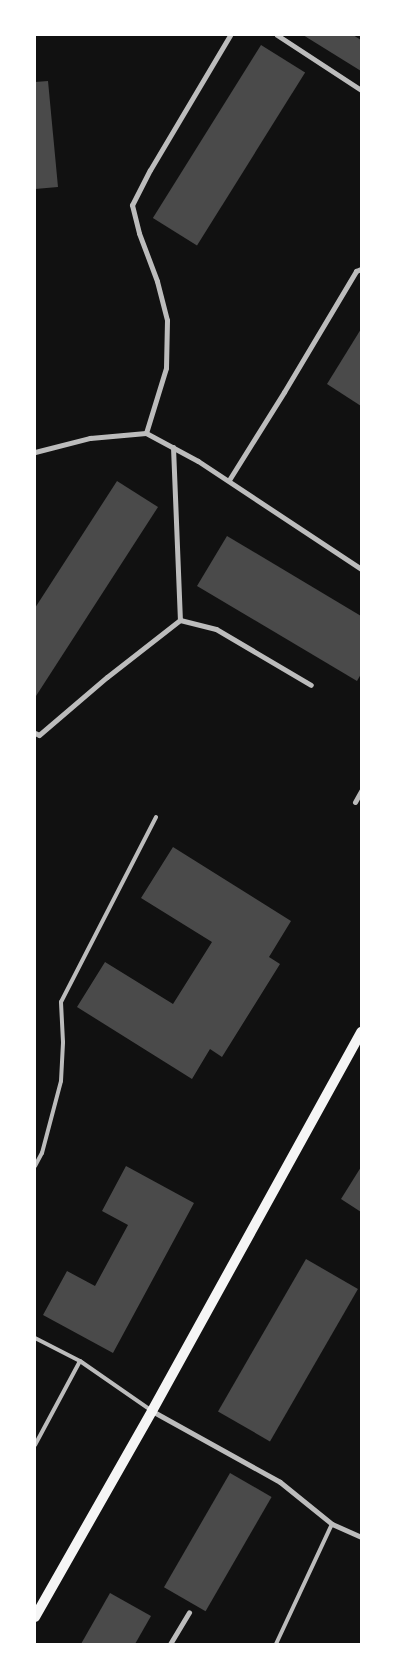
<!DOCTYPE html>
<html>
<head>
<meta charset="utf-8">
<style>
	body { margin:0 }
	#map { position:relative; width:396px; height:1679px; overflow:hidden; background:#111; font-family:"Alegreya Sans",sans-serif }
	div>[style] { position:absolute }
	.building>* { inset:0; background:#4a4a4a; transform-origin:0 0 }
	.service>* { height:4px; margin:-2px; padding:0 2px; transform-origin:2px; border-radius:2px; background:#bcbcbc }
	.minor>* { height:5px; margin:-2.5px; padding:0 2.5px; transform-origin:2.5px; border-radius:2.5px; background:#bcbcbc }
	.secondary>* { height:10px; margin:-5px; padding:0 5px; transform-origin:5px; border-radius:5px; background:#f5f5f5 }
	span { translate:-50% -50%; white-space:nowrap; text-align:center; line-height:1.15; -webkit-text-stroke:5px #fff; paint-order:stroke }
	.frame { position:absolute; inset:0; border:36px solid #fff; pointer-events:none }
</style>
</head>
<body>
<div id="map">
	<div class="building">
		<i style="clip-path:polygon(303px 35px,353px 35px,361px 40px,361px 71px)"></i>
		<i style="left:261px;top:45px;width:52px;height:204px;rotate:32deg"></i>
		<i style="clip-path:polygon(48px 81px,58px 187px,35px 189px,35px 82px)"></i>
		<i style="clip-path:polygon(361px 329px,361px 406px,327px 384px)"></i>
		<i style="clip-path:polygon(117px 481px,158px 507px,36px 696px,35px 608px)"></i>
		<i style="clip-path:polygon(227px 536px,361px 616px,361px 674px,357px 681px,197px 586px)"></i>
		<i style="clip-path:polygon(173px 847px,291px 921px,269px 957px,280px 964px,222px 1057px,210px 1049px,192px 1079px,77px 1007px,105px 962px,173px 1004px,212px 942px,141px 898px)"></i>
		<i style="clip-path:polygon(126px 1166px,194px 1203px,113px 1353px,43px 1315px,67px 1271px,95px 1286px,128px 1225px,102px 1211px)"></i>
		<i style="clip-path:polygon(361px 1167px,361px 1212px,341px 1199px)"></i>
		<i style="left:306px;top:1259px;width:60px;height:176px;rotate:30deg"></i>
		<i style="left:230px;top:1473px;width:48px;height:132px;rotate:30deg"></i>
		<i style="clip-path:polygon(110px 1593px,151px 1616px,135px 1644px,81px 1644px)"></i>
	</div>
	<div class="service">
		<i style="left:35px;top:1166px;width:15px;rotate:-62deg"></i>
		<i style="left:42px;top:1153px;width:74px;rotate:-75.2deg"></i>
		<i style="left:61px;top:1081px;width:39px;rotate:-87deg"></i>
		<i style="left:63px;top:1042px;width:40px;rotate:-92.9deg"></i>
		<i style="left:61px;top:1002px;width:208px;rotate:-62.8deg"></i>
		<i style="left:35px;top:1338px;width:51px;rotate:27.1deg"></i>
		<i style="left:80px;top:1361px;width:88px;rotate:34.8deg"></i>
		<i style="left:35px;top:1445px;width:95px;rotate:-61.8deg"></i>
		<i style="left:276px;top:1644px;width:132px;rotate:-65deg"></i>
	</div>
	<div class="minor">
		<i style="left:277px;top:35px;width:100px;rotate:33.2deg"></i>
		<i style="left:146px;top:433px;width:68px;rotate:-72.9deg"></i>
		<i style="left:166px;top:368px;width:48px;rotate:-88.8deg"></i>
		<i style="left:167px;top:320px;width:40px;rotate:-104.4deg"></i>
		<i style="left:157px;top:281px;width:51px;rotate:-110.6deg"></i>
		<i style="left:139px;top:233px;width:29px;rotate:-104deg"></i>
		<i style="left:132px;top:205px;width:39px;rotate:-63deg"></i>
		<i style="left:150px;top:170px;width:157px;rotate:-59.3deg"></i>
		<i style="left:173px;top:447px;width:173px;rotate:87.7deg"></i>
		<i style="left:35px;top:452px;width:57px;rotate:-14.3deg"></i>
		<i style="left:90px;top:438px;width:56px;rotate:-5.1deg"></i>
		<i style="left:146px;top:433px;width:59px;rotate:28.3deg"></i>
		<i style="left:198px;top:461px;width:196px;rotate:33.5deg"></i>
		<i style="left:229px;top:480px;width:104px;rotate:-58deg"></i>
		<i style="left:284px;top:392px;width:141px;rotate:-59.2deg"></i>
		<i style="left:356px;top:271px;width:5px;rotate:-22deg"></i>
		<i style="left:35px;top:733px;width:4px;rotate:27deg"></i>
		<i style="left:39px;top:735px;width:89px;rotate:-40.5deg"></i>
		<i style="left:107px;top:677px;width:93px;rotate:-38deg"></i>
		<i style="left:180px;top:620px;width:37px;rotate:14deg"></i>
		<i style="left:216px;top:629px;width:110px;rotate:30.5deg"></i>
		<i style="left:355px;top:802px;width:13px;rotate:-61deg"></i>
		<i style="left:152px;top:1411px;width:146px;rotate:29deg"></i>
		<i style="left:280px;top:1482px;width:67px;rotate:38.9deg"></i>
		<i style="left:332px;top:1524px;width:32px;rotate:24deg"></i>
		<i style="left:170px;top:1644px;width:37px;rotate:-59deg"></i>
	</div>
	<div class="secondary">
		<i style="left:35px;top:1617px;width:237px;rotate:-60.4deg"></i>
		<i style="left:152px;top:1411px;width:433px;rotate:-61.1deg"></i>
	</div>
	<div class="frame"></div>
</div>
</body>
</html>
